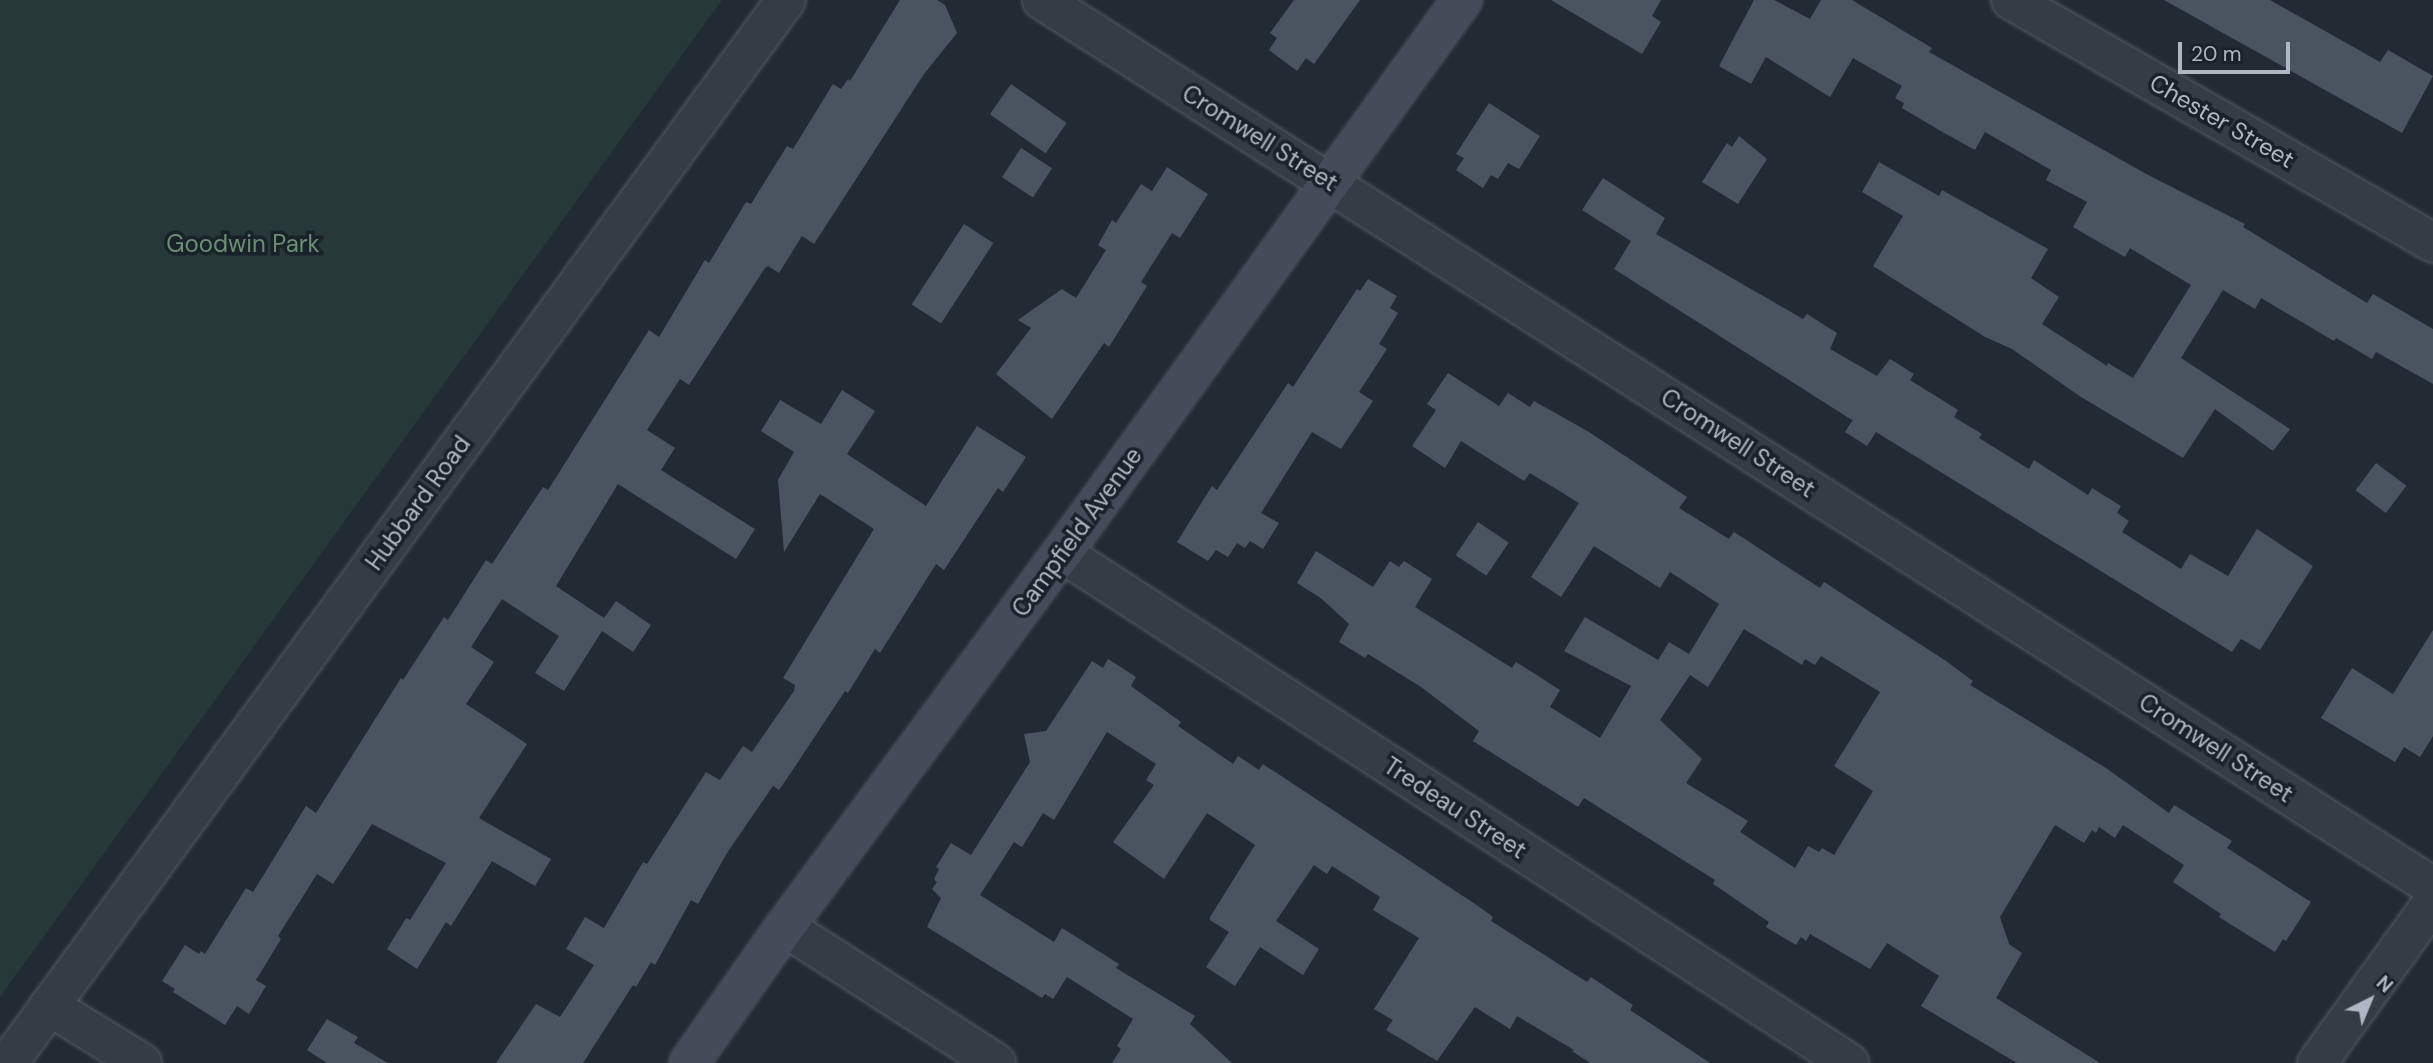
<!DOCTYPE html>
<html>
<head>
<meta charset="utf-8">
<style>
	body { margin:0 }
	#map { position:relative; width:2433px; height:1063px; overflow:hidden; background:#222a34; font-family:"DM Sans",sans-serif }
	div>[style] { position:absolute }
	.green>* { inset:0; background:#263837 }
	.building>* { inset:0; background:#4a5460; transform-origin:0 0 }
	.roads { filter:drop-shadow(0 0 2px #525a63) drop-shadow(0 0 2px #525a63) }
	.street>* { height:38px; margin:-19px; padding:0 19px; transform-origin:19px; border-radius:19px; background:#353c45 }
	.secondary>* { height:38px; margin:-19px; padding:0 19px; transform-origin:19px; border-radius:19px; background:#434c58 }
	span { translate:-50% -50%; white-space:nowrap; text-align:center; line-height:1.15; -webkit-text-stroke:7px #1a212a; paint-order:stroke }
	.street-label { font-size:24px; color:#afb7c2 }
	.park-label { font-size:24px; color:#699071 }
	.north { position:absolute; left:2335px; top:965px; width:70px; height:70px; -webkit-text-stroke:5px #1a212a; paint-order:stroke; rotate:43deg; font-size:19px; font-weight:700; line-height:28px; text-align:center; color:#afb7c2 }
	.north::after { content:''; display:block; margin:auto; width:24px; height:32px; background:#afb7c2; clip-path:polygon(50% 0,100% 100%,50% 72%,0 100%) }
	.scale { position:absolute; left:2178px; top:42px; width:112px; height:32px; box-sizing:border-box; border:4px solid #afb7c2; border-top:0; padding-left:9px; font-size:21px; line-height:24px; white-space:nowrap; color:#afb7c2; -webkit-text-stroke:5px #1a212a; paint-order:stroke }
</style>
</head>
<body>
<div id="map">
	<div class="green">
		<i style="clip-path:polygon(0 0,722px 0,0 997px)"></i>
	</div>
	<div class="building">
		<i style="clip-path:polygon(900px 0,937px 0,945px 5px,957px 33px,924px 74px,814px 244px,802px 236px,779px 273px,768px 266px,765px 268px,689px 385px,680px 379px,647px 430px,675px 448px,661px 470px,755px 529px,736px 559px,618px 484px,556px 586px,604px 618px,616px 601px,651px 625px,633px 652px,602px 631px,564px 691px,535px 673px,559px 636px,502px 599px,471px 647px,494px 662px,466px 704px,527px 744px,479px 818px,551px 859px,535px 886px,492px 861px,451px 926px,446px 922px,417px 969px,387px 949px,406px 918px,410px 920px,446px 863px,372px 824px,333px 884px,317px 874px,278px 936px,281px 939px,256px 980px,266px 986px,249px 1014px,237px 1006px,225px 1025px,173px 992px,175px 989px,162px 981px,185px 945px,199px 954px,201px 951px,205px 954px,246px 888px,253px 892px,306px 806px,316px 813px,401px 678px,403px 680px,444px 617px,448px 620px,486px 560px,492px 564px,543px 487px,548px 490px,649px 330px,659px 337px,705px 260px,709px 263px,746px 202px,751px 204px,787px 146px,793px 149px,833px 84px,841px 89px,848px 79px,850px 81px)"></i>
		<i style="clip-path:polygon(1294px 0,1360px 0,1314px 64px,1306px 58px,1297px 71px,1269px 50px,1277px 38px,1270px 33px)"></i>
		<i style="clip-path:polygon(1551px 0,1661px 0,1652px 16px,1661px 22px,1642px 54px)"></i>
		<i style="clip-path:polygon(1754px 0,1774px 0,1810px 19px,1821px 0,1852px 0,1932px 48px,1929px 52px,2150px 176px,2245px 224px,2243px 227px,2367px 303px,2373px 294px,2433px 329px,2433px 384px,2376px 352px,2372px 359px,2336px 338px,2334px 341px,2261px 298px,2255px 309px,2223px 290px,2181px 358px,2290px 429px,2273px 451px,2215px 409px,2183px 458px,2081px 397px,2012px 349px,1985px 337px,1873px 266px,1903px 216px,1862px 192px,1879px 162px,1939px 196px,1942px 190px,2048px 249px,2031px 278px,2059px 297px,2042px 324px,2107px 366px,2108px 363px,2133px 378px,2191px 285px,2133px 250px,2130px 248px,2125px 257px,2073px 227px,2087px 202px,2046px 180px,2051px 170px,1985px 132px,1975px 150px,1939px 130px,1902px 108px,1904px 103px,1895px 98px,1902px 86px,1853px 58px,1830px 97px,1766px 57px,1751px 84px,1719px 66px)"></i>
		<i style="clip-path:polygon(2164px 0,2270px 0,2380px 62px,2388px 50px,2433px 76px,2402px 133px)"></i>
		<i style="left:1011px;top:84px;width:68px;height:37px;rotate:35deg"></i>
		<i style="clip-path:polygon(1489px 103px,1540px 136px,1519px 169px,1508px 163px,1498px 179px,1491px 175px,1483px 188px,1456px 170px,1464px 158px,1456px 154px)"></i>
		<i style="clip-path:polygon(1739px 136px,1767px 159px,1738px 204px,1702px 182px,1727px 143px,1732px 147px)"></i>
		<i style="left:1021px;top:148px;width:37px;height:35px;rotate:33deg"></i>
		<i style="clip-path:polygon(1167px 167px,1208px 194px,1180px 238px,1172px 233px,1141px 282px,1147px 286px,1109px 347px,1104px 343px,1052px 419px,996px 374px,1031px 328px,1018px 320px,1062px 289px,1076px 298px,1106px 250px,1098px 245px,1112px 220px,1116px 223px,1141px 184px,1152px 191px)"></i>
		<i style="clip-path:polygon(1603px 178px,1665px 218px,1656px 234px,1803px 319px,1807px 314px,1837px 333px,1830px 349px,1877px 376px,1890px 359px,1914px 374px,1910px 380px,1958px 410px,1954px 417px,1982px 434px,1979px 438px,2029px 469px,2034px 460px,2088px 495px,2092px 488px,2121px 506px,2117px 513px,2129px 521px,2122px 532px,2181px 569px,2190px 554px,2228px 576px,2257px 529px,2313px 566px,2260px 650px,2241px 639px,2232px 652px,1876px 432px,1867px 446px,1845px 432px,1854px 418px,1852px 420px,1614px 269px,1631px 241px,1582px 210px)"></i>
		<i style="left:964px;top:224px;width:35px;height:96px;rotate:33deg"></i>
		<i style="clip-path:polygon(1368px 279px,1397px 296px,1390px 308px,1398px 313px,1379px 344px,1387px 349px,1359px 392px,1373px 401px,1341px 449px,1312px 432px,1261px 513px,1279px 523px,1263px 549px,1250px 541px,1245px 548px,1237px 543px,1228px 557px,1216px 550px,1208px 561px,1177px 542px,1212px 486px,1217px 490px,1288px 383px,1293px 387px,1357px 289px,1360px 291px)"></i>
		<i style="clip-path:polygon(evenodd,1448px 373px,1499px 406px,1508px 393px,1530px 407px,1534px 401px,1589px 432px,1687px 497px,1679px 508px,1729px 539px,1734px 532px,1820px 588px,1824px 582px,1946px 661px,1973px 681px,1970px 685px,2106px 768px,2169px 813px,2174px 805px,2232px 841px,2227px 848px,2311px 902px,2286px 941px,2283px 939px,2275px 952px,2219px 917px,2221px 914px,2173px 882px,2184px 865px,2123px 825px,2115px 838px,2099px 827px,2096px 833px,2092px 830px,2084px 843px,2055px 825px,2000px 917px,2009px 944px,2022px 953px,1996px 998px,2100px 1063px,2017px 1063px,1921px 1006px,1939px 976px,1887px 943px,1870px 969px,1810px 934px,1806px 941px,1801px 937px,1796px 945px,1766px 927px,1769px 922px,1713px 884px,1715px 880px,1584px 798px,1578px 807px,1473px 741px,1479px 731px,1421px 687px,1368px 654px,1365px 658px,1339px 642px,1349px 624px,1322px 599px,1297px 583px,1316px 551px,1373px 587px,1390px 561px,1399px 567px,1404px 561px,1432px 579px,1415px 607px,1512px 668px,1516px 662px,1560px 690px,1550px 707px,1600px 738px,1631px 686px,1564px 651px,1585px 617px,1658px 660px,1669px 642px,1689px 654px,1719px 604px,1670px 572px,1660px 588px,1594px 546px,1561px 597px,1531px 577px,1579px 503px,1530px 473px,1524px 481px,1461px 441px,1445px 468px,1412px 446px,1436px 410px,1427px 404px,1448px 373px,1744px 629px,1802px 665px,1805px 659px,1815px 665px,1821px 656px,1880px 692px,1834px 766px,1873px 791px,1834px 855px,1822px 848px,1819px 852px,1808px 846px,1795px 868px,1740px 832px,1748px 821px,1686px 783px,1702px 759px,1660px 720px,1690px 675px,1708px 687px,1744px 629px)"></i>
		<i style="clip-path:polygon(842px 390px,875px 411px,847px 454px,926px 506px,977px 426px,1026px 457px,1003px 492px,998px 488px,944px 570px,936px 564px,880px 653px,875px 649px,848px 693px,845px 691px,788px 777px,779px 790px,773px 786px,727px 853px,698px 904px,691px 900px,655px 965px,651px 962px,636px 987px,633px 985px,583px 1063px,496px 1063px,536px 1004px,560px 1017px,594px 965px,566px 949px,585px 917px,604px 928px,643px 862px,647px 864px,706px 772px,720px 780px,743px 746px,752px 752px,794px 691px,795px 685px,783px 678px,874px 529px,820px 494px,784px 552px,778px 480px,794px 452px,761px 431px,780px 400px,821px 424px)"></i>
		<i style="left:2376px;top:463px;width:38px;height:34px;rotate:37deg"></i>
		<i style="left:1478px;top:522px;width:37px;height:40px;rotate:34deg"></i>
		<i style="clip-path:polygon(2433px 630px,2433px 736px,2420px 757px,2404px 747px,2395px 762px,2321px 718px,2352px 668px,2393px 694px)"></i>
		<i style="clip-path:polygon(1108px 659px,1136px 677px,1131px 686px,1181px 722px,1178px 726px,1233px 764px,1238px 756px,1259px 770px,1263px 764px,1478px 906px,1493px 917px,1491px 921px,1587px 982px,1591px 977px,1633px 1005px,1630px 1010px,1710px 1063px,1590px 1063px,1572px 1051px,1574px 1050px,1517px 1016px,1510px 1029px,1475px 1007px,1437px 1061px,1386px 1030px,1393px 1020px,1374px 1009px,1419px 938px,1373px 910px,1380px 897px,1332px 866px,1327px 874px,1314px 865px,1276px 921px,1319px 949px,1303px 975px,1260px 947px,1235px 986px,1206px 967px,1229px 932px,1210px 920px,1210px 917px,1255px 845px,1207px 813px,1164px 879px,1113px 842px,1154px 785px,1146px 780px,1156px 764px,1107px 732px,1054px 820px,1043px 813px,1022px 847px,1014px 842px,980px 895px,1054px 942px,1062px 928px,1119px 964px,1116px 968px,1195px 1016px,1190px 1024px,1232px 1063px,1112px 1063px,1121px 1049px,1117px 1046px,1133px 1019px,1067px 977px,1053px 999px,1045px 994px,1042px 998px,927px 927px,941px 898px,932px 889px,937px 882px,934px 879px,939px 869px,936px 867px,951px 843px,971px 855px,1030px 762px,1024px 734px,1046px 731px,1092px 661px,1103px 668px)"></i>
		<i style="clip-path:polygon(327px 1019px,358px 1037px,354px 1043px,388px 1063px,327px 1063px,307px 1050px)"></i>
	</div>
	<div class="roads">
		<div class="street">
			<i style="left:1042px;top:0;width:1650px;rotate:32.52deg"></i>
			<i style="left:2011px;top:0;width:487px;rotate:29.9deg"></i>
			<i style="left:1062px;top:553px;width:938px;rotate:32.94deg"></i>
			<i style="left:785px;top:927px;width:251px;rotate:32.8deg"></i>
			<i style="left:49px;top:1006px;width:109px;rotate:31.5deg"></i>
			<i style="left:8px;top:1063px;width:1317px;rotate:-53.8deg"></i>
			<i style="left:2317px;top:1063px;width:198px;rotate:-54.2deg"></i>
		</div>
		<div class="secondary">
			<i style="left:689px;top:1063px;width:166px;rotate:-54.8deg"></i>
			<i style="left:785px;top:927px;width:465px;rotate:-53.5deg"></i>
			<i style="left:1062px;top:553px;width:683px;rotate:-54.12deg"></i>
		</div>
	</div>
	<div class="street-label">
		<span style="left:2222px;top:121px;rotate:30deg">Chester Street</span>
		<span style="left:1260px;top:138px;rotate:32deg">Cromwell Street</span>
		<span style="left:1738px;top:443px;rotate:33deg">Cromwell Street</span>
		<span style="left:418px;top:503px;rotate:-54deg">Hubbard Road</span>
		<span style="left:1077px;top:532px;rotate:-54deg">Campfield Avenue</span>
		<span style="left:2216px;top:748px;rotate:33deg">Cromwell Street</span>
		<span style="left:1455px;top:808px;rotate:33deg">Tredeau Street</span>
	</div>
	<div class="park-label">
		<span style="left:243px;top:244px">Goodwin Park</span>
	</div>
	<div class="north">N</div>
	<div class="scale">20 m</div>
</div>
</body>
</html>
